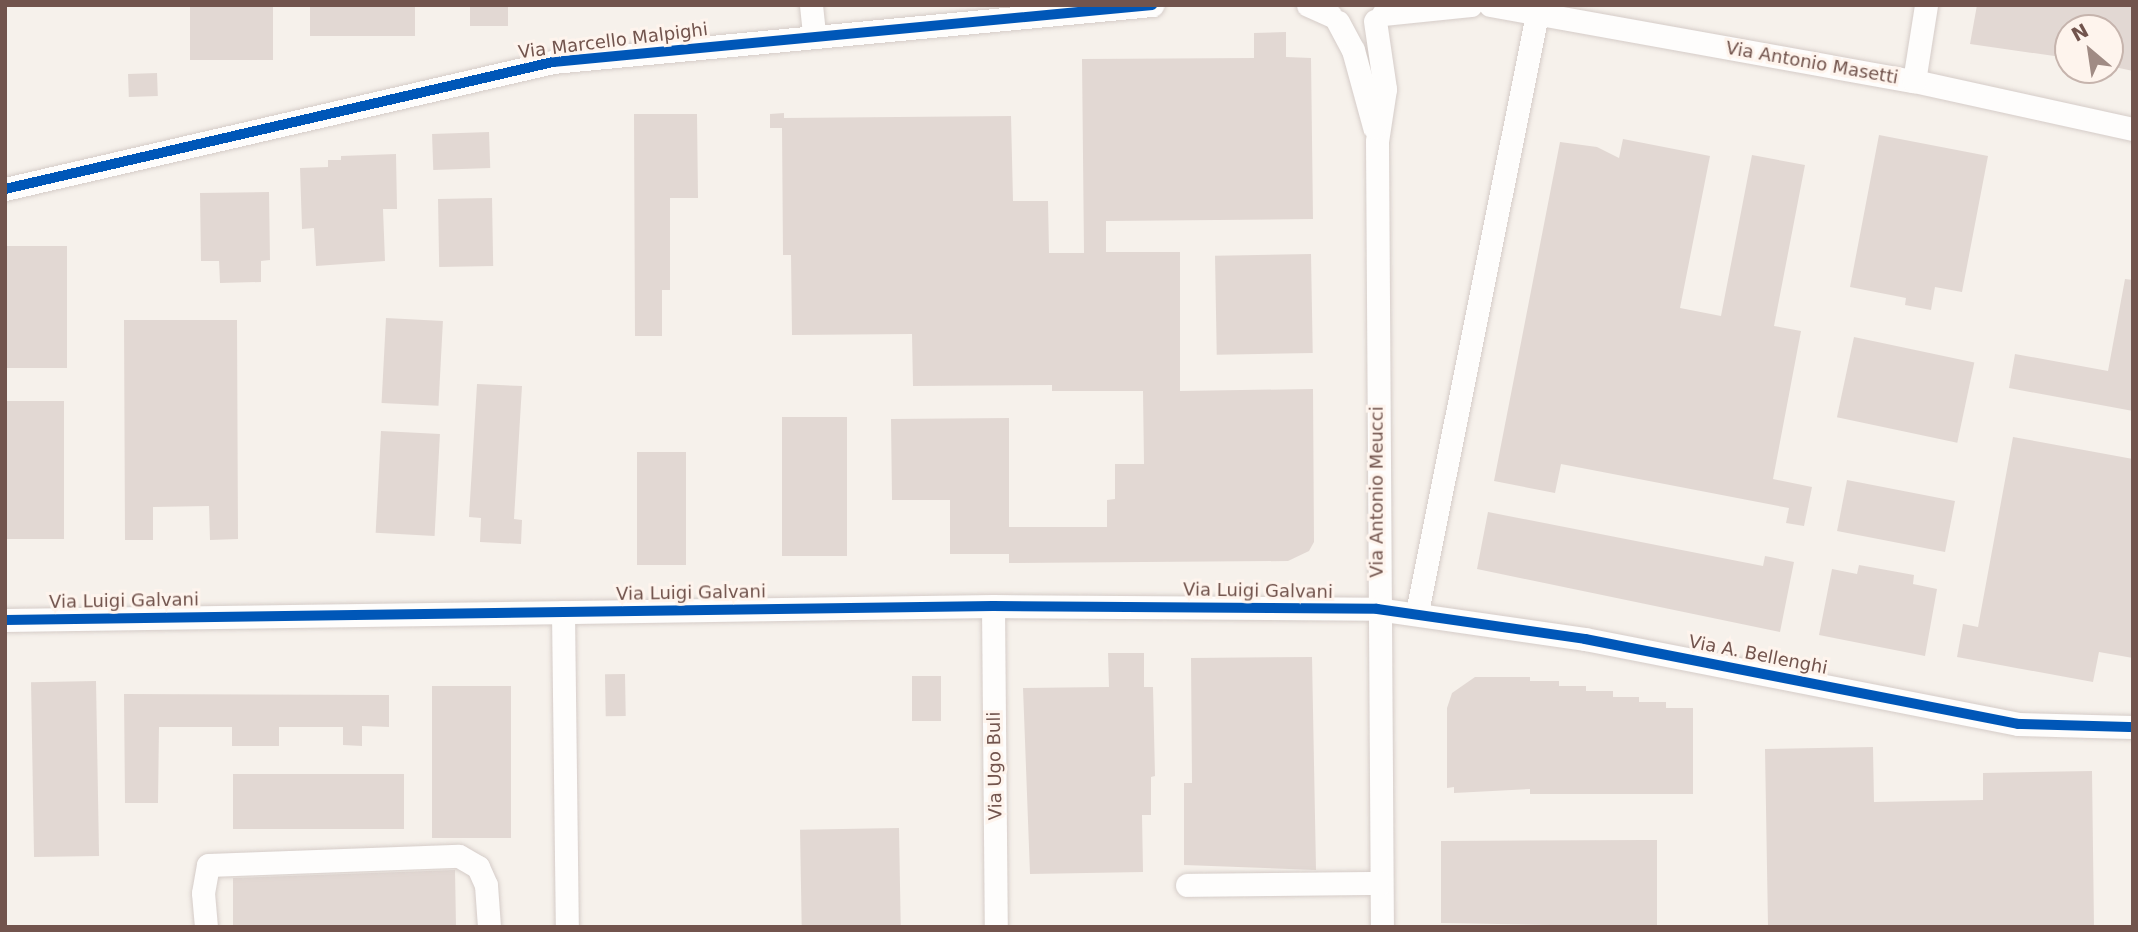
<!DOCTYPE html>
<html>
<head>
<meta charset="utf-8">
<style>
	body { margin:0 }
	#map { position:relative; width:2138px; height:932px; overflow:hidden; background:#f6f1eb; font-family:"DejaVu Sans",sans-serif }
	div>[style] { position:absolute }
	.building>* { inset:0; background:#e2d8d3; transform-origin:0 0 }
	.roads { filter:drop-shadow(0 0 2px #d5ccc8) drop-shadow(0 0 2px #d5ccc8) }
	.minor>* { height:23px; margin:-11.5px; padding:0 11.5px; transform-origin:11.5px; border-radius:11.5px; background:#fefdfc }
	.cycleway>* { height:10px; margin:-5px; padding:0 5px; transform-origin:5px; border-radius:5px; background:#0057b8 }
	span { translate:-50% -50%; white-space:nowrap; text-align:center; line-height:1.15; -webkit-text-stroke:6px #fef4ed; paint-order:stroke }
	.street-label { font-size:18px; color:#72544d }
	.frame { position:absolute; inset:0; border:7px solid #72544d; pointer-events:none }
	.north { position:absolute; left:2054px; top:14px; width:70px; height:70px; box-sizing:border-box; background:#fef4ed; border:2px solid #c6b4ad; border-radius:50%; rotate:331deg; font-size:19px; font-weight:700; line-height:28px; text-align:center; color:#72544d }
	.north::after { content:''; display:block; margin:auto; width:24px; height:32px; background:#a08b84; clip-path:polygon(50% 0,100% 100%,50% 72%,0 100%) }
</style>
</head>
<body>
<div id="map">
	<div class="building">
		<i style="left:190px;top:5px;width:83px;height:55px"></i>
		<i style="left:310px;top:5px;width:105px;height:31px"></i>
		<i style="left:470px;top:5px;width:38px;height:21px"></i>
		<i style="clip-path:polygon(1977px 5px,2133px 5px,2133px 71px,2110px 66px,2110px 28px,2068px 28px,2068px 58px,1970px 44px)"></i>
		<i style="clip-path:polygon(1286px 32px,1286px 57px,1311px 58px,1313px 219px,1106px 221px,1106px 252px,1180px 252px,1180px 391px,1313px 389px,1314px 542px,1309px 551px,1288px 561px,1009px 563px,1009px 554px,950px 554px,950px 500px,892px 500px,891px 419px,1009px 418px,1009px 527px,1107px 527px,1107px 500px,1115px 499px,1115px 464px,1144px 464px,1143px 391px,1052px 391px,1052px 385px,913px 386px,912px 334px,792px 335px,791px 255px,783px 255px,782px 128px,770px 128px,770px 114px,784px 113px,784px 118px,1011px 116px,1013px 201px,1048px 201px,1049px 253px,1084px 253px,1082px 59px,1254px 58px,1254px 33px)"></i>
		<i style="left:157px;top:73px;width:23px;height:29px;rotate:88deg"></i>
		<i style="clip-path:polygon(634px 114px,697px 114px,698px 198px,670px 198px,670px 290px,662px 290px,662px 336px,635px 336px)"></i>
		<i style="left:489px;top:132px;width:36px;height:57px;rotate:88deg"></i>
		<i style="clip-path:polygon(1879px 135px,1988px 156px,1962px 292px,1935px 287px,1931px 310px,1905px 305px,1906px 298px,1850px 287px)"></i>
		<i style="clip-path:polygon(1623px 139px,1710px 156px,1680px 308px,1721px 316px,1752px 155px,1805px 165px,1774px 326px,1801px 331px,1773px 479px,1812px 487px,1804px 526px,1786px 523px,1789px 508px,1561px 464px,1555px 493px,1494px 481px,1560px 142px,1597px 147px,1619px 158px)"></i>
		<i style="clip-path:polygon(396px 154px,397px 209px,383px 209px,385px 261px,316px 266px,314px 228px,302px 229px,300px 168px,328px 167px,328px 160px,341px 160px,341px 156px)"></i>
		<i style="clip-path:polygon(269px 192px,270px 260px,261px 261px,261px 282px,220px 283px,219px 261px,201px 261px,200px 193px)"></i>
		<i style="left:492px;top:198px;width:68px;height:54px;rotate:89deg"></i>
		<i style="left:5px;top:246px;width:62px;height:122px"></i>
		<i style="left:1311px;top:254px;width:99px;height:96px;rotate:89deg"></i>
		<i style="clip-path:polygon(2125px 279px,2133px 280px,2133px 411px,2009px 388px,2015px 354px,2108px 371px)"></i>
		<i style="left:386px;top:318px;width:57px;height:85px;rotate:3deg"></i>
		<i style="clip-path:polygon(124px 320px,237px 320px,238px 539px,210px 540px,209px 506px,153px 507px,153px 540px,125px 540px)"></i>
		<i style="left:1854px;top:337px;width:123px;height:82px;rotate:12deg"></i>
		<i style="clip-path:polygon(477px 384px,522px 386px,514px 519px,522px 520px,521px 544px,480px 542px,481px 518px,469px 517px)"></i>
		<i style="left:64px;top:401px;width:138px;height:59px;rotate:90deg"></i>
		<i style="left:847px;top:417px;width:139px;height:65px;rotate:90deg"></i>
		<i style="left:381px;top:431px;width:59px;height:102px;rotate:3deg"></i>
		<i style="clip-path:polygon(2013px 437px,2133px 459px,2133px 658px,2099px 652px,2093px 682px,1957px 657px,1963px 624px,1978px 627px)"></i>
		<i style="left:637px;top:452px;width:49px;height:113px"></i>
		<i style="left:1847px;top:480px;width:110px;height:52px;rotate:11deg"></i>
		<i style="clip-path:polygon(1488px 512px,1763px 566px,1765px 556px,1794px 562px,1780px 632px,1477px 569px)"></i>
		<i style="clip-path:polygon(1859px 565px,1914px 575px,1913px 584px,1937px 589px,1925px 656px,1819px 635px,1832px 569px,1857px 574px)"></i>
		<i style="clip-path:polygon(1108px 653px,1144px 653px,1144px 687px,1153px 687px,1155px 776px,1151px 777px,1151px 815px,1142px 815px,1143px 872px,1030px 874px,1023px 688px,1109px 687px)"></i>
		<i style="clip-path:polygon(1312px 657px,1316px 870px,1184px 865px,1184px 783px,1192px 783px,1191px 658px)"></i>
		<i style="left:625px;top:674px;width:42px;height:20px;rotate:89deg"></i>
		<i style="left:912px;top:676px;width:29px;height:45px"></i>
		<i style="clip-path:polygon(1530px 677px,1530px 681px,1559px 681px,1559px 686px,1586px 686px,1586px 691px,1613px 691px,1613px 697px,1639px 697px,1639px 702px,1666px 702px,1666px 708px,1693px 708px,1693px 794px,1530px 794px,1530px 789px,1454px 793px,1454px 787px,1447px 788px,1447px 708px,1452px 693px,1475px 677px)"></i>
		<i style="left:96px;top:681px;width:175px;height:65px;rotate:89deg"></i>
		<i style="left:432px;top:686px;width:79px;height:152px"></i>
		<i style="clip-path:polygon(124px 694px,389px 695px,389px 727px,362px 726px,362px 746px,343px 745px,343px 727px,279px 727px,279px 746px,232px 746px,232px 727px,159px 727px,158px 803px,125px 803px)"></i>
		<i style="clip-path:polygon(1873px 747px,1874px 802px,1983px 800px,1983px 773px,2092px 771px,2094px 927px,1768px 927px,1765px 749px)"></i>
		<i style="left:233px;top:774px;width:171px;height:55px"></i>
		<i style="left:899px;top:828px;width:99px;height:99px;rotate:89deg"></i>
		<i style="clip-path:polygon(1645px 840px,1657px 840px,1657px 927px,1441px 923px,1441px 841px)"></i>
		<i style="clip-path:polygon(455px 870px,456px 927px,233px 927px,233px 878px)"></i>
	</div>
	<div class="roads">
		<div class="minor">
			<i style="left:811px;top:5px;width:31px;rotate:84deg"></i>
			<i style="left:1308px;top:5px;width:24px;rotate:24deg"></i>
			<i style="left:1490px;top:5px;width:431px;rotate:10.2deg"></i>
			<i style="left:1914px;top:81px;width:224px;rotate:12.4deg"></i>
			<i style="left:1383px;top:14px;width:88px;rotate:-5.8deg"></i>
			<i style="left:1375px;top:21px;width:69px;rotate:81.6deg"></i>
			<i style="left:1385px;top:89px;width:53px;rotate:98.7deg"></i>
			<i style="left:1377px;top:141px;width:786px;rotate:89.64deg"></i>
			<i style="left:1338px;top:22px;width:32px;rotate:62deg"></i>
			<i style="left:1353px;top:50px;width:80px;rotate:74.7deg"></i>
			<i style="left:1914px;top:81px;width:77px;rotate:-81deg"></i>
			<i style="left:5px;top:189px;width:563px;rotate:-13.05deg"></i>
			<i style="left:553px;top:62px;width:602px;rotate:-5.44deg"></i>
			<i style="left:993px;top:606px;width:321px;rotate:89.5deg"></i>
			<i style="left:563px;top:612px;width:315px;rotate:89.3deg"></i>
			<i style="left:1417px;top:612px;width:610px;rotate:-78.65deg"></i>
			<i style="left:5px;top:620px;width:988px;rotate:-0.81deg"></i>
			<i style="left:993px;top:606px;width:384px;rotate:0.4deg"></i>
			<i style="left:1377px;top:609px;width:210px;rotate:8.2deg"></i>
			<i style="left:1585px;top:639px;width:441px;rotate:11.1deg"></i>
			<i style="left:2018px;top:724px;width:115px;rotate:1.5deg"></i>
			<i style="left:1187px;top:885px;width:194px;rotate:-0.6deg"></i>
			<i style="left:206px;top:927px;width:34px;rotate:-95deg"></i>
			<i style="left:203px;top:893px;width:28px;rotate:-80deg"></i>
			<i style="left:208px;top:865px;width:251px;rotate:-2.1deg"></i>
			<i style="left:459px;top:856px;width:22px;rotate:30deg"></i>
			<i style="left:478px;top:867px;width:20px;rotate:66deg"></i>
			<i style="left:486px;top:885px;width:42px;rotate:85.9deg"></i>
		</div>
	</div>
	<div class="cycleway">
		<i style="left:5px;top:189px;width:563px;rotate:-13.05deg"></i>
		<i style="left:553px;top:62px;width:602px;rotate:-5.44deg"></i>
		<i style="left:5px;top:620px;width:988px;rotate:-0.81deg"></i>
		<i style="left:993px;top:606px;width:384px;rotate:0.4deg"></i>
		<i style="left:1377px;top:609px;width:210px;rotate:8.2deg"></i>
		<i style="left:1585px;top:639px;width:441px;rotate:11.1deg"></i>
		<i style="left:2018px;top:724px;width:115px;rotate:1.5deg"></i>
	</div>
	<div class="street-label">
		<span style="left:613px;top:41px;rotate:-7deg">Via Marcello Malpighi</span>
		<span style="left:1812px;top:63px;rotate:10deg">Via Antonio Masetti</span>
		<span style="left:1377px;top:492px;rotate:-90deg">Via Antonio Meucci</span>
		<span style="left:1258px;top:591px;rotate:1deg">Via Luigi Galvani</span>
		<span style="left:691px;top:593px;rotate:-1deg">Via Luigi Galvani</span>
		<span style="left:124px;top:601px;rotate:-1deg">Via Luigi Galvani</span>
		<span style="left:1758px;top:655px;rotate:11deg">Via A. Bellenghi</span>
		<span style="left:995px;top:766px;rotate:-91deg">Via Ugo Buli</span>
	</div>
	<div class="frame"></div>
	<div class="north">N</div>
</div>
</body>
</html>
